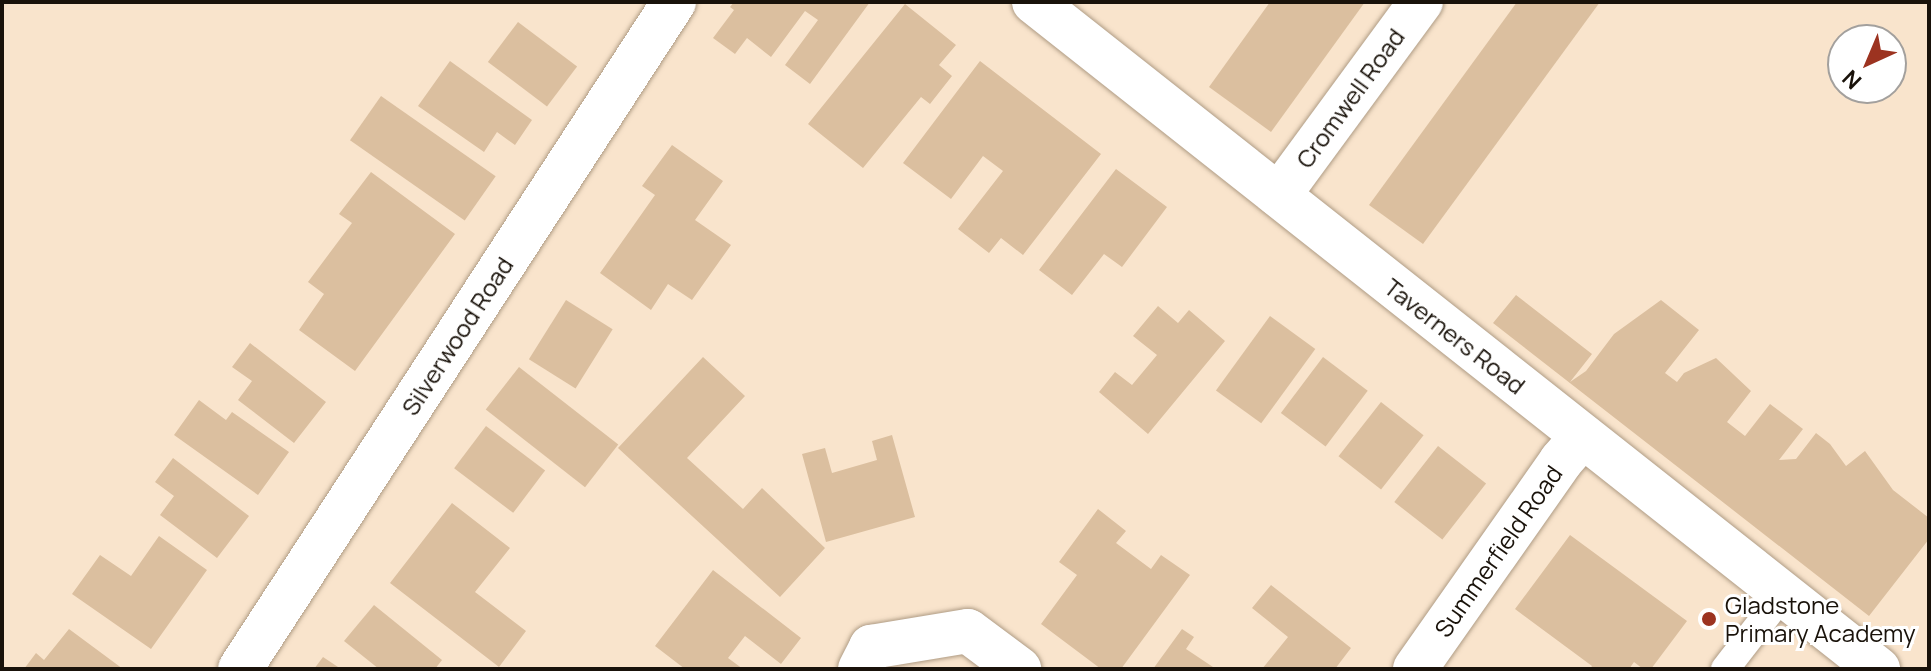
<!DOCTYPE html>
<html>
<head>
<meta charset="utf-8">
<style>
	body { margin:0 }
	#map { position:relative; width:1931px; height:671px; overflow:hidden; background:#f9e4cc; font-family:Manrope,sans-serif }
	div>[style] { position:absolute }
	.building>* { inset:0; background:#dbbf9f; transform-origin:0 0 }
	.roads { filter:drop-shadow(0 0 2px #af9c85) drop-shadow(0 0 2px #af9c85) }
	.service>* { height:28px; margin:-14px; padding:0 14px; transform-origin:14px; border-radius:14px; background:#fff }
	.minor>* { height:44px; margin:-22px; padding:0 22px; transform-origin:22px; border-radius:22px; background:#fff }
	.tertiary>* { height:44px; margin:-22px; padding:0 22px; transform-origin:22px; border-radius:22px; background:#fff }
	.dots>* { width:22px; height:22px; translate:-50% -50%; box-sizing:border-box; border:4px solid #fff; border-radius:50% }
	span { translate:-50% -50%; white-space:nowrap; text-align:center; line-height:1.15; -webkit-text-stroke:6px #fff; paint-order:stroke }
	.street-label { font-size:24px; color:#19120a }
	.poi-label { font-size:24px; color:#19120a }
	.left { translate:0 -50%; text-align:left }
	.frame { position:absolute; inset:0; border:4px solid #19120a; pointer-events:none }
	.north { position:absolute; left:1827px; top:24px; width:80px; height:80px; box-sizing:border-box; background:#fff; border:2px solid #a3a09d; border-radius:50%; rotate:224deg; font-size:22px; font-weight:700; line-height:32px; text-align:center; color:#19120a }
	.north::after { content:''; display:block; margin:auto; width:28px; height:36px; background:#9c3320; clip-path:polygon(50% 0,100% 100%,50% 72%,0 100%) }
</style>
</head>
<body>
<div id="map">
	<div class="building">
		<i style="clip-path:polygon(734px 2px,870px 2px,810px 84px,785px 65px,818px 20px,805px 11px,771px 57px,747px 38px,735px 54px,713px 38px,734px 10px,730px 7px)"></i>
		<i style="clip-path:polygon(1270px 2px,1365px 2px,1271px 132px,1209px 87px)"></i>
		<i style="clip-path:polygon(1517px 2px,1600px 2px,1423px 244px,1369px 205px)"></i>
		<i style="clip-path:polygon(905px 4px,956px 45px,939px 65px,952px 76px,930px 104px,921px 97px,863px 168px,808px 124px)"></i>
		<i style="left:518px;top:22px;width:74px;height:50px;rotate:37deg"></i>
		<i style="clip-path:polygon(450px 61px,532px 120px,515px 145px,497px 132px,484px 152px,418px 106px)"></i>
		<i style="clip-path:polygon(980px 61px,1101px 154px,1023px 255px,1001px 238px,989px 253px,958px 229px,1003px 171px,983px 156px,951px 199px,903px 163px)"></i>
		<i style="left:381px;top:96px;width:140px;height:54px;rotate:35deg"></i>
		<i style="clip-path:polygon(672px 145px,723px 181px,695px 220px,731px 245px,692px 300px,668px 284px,651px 310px,600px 273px,655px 195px,642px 186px)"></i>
		<i style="clip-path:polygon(1116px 169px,1167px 207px,1122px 267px,1104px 254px,1072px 295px,1039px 270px)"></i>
		<i style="clip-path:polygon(371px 172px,455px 234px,355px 371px,299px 330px,324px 294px,308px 282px,352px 223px,339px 214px)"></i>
		<i style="clip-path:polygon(1516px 295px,1592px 354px,1570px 382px,1586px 371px,1614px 334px,1661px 300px,1699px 330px,1665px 373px,1677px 382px,1684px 373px,1716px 358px,1751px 391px,1727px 422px,1745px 436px,1770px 404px,1803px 429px,1779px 460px,1796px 459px,1816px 433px,1830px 444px,1846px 466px,1865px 451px,1893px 490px,1929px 518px,1929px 539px,1869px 616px,1493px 323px)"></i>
		<i style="left:566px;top:300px;width:55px;height:70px;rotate:32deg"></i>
		<i style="clip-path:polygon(1158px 306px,1178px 323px,1189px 310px,1225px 341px,1148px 434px,1099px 392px,1115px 372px,1132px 385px,1157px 355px,1133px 336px)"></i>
		<i style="left:1270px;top:316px;width:56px;height:92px;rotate:36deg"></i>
		<i style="clip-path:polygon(250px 343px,326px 402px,294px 443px,238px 400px,252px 381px,232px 367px)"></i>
		<i style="clip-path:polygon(703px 357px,745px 396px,687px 458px,743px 509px,762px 488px,825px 548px,780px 597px,618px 448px)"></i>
		<i style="left:1323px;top:357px;width:56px;height:70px;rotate:37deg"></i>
		<i style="left:519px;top:367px;width:126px;height:54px;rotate:38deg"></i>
		<i style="clip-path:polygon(199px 400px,226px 420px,232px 412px,289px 452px,258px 495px,174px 435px)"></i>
		<i style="left:1381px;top:402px;width:54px;height:69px;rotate:38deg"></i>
		<i style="left:486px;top:426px;width:74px;height:53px;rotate:37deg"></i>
		<i style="clip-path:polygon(892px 435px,915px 517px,826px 542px,802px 454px,825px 448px,832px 473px,877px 460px,872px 441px)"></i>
		<i style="left:1438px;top:446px;width:61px;height:71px;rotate:38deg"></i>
		<i style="clip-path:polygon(173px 458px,249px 516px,217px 558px,160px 515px,174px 496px,155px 482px)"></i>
		<i style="clip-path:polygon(452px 503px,510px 548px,475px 592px,526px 631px,499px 667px,390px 583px)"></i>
		<i style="clip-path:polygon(1098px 509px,1126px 531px,1116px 543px,1151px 569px,1161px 555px,1190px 575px,1121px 669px,1101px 669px,1041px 624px,1077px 575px,1059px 562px)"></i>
		<i style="clip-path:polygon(1570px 535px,1687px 621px,1651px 669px,1643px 669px,1634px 662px,1629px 669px,1590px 669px,1592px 666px,1515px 609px)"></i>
		<i style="clip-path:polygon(159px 536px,207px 570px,151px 649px,72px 594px,100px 555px,131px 576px)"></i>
		<i style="clip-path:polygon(713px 570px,801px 638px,781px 664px,745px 636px,728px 658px,743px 669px,685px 669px,655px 646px)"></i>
		<i style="clip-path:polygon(1271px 585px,1351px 648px,1335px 669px,1262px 669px,1288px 637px,1252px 608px)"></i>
		<i style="clip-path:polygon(374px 605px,442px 660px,435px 669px,379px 669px,344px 641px)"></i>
		<i style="clip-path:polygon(69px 629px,123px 669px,24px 669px,36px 653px,44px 660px)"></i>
		<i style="clip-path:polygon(1182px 629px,1194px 637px,1186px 649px,1216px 669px,1153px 669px)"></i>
		<i style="clip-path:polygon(323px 657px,341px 669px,314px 669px)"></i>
	</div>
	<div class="roads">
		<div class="service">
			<i style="left:1725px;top:669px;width:96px;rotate:-52.2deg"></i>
		</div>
		<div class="minor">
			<i style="left:1279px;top:195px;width:240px;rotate:-53.7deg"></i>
			<i style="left:240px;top:669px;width:796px;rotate:-56.95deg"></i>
			<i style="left:860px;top:669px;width:25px;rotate:-63deg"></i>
			<i style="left:871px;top:647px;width:98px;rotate:-9.4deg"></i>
			<i style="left:968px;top:631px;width:64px;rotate:36.7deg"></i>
			<i style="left:1415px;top:669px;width:254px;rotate:-54.9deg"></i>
			<i style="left:1561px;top:461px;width:33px;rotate:-49deg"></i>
		</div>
		<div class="tertiary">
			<i style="left:1034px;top:2px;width:1076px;rotate:38.32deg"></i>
		</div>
	</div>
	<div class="dots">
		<i style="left:1709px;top:619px;background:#9c3320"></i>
	</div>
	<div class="street-label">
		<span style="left:1350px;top:98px;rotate:-54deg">Cromwell Road</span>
		<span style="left:457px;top:336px;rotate:-57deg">Silverwood Road</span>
		<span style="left:1455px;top:336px;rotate:38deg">Taverners Road</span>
		<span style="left:1498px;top:551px;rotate:-55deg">Summerfield Road</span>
	</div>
	<div class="poi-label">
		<span class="left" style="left:1725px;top:619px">Gladstone<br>Primary Academy</span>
	</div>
	<div class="frame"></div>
	<div class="north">N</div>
</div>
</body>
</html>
